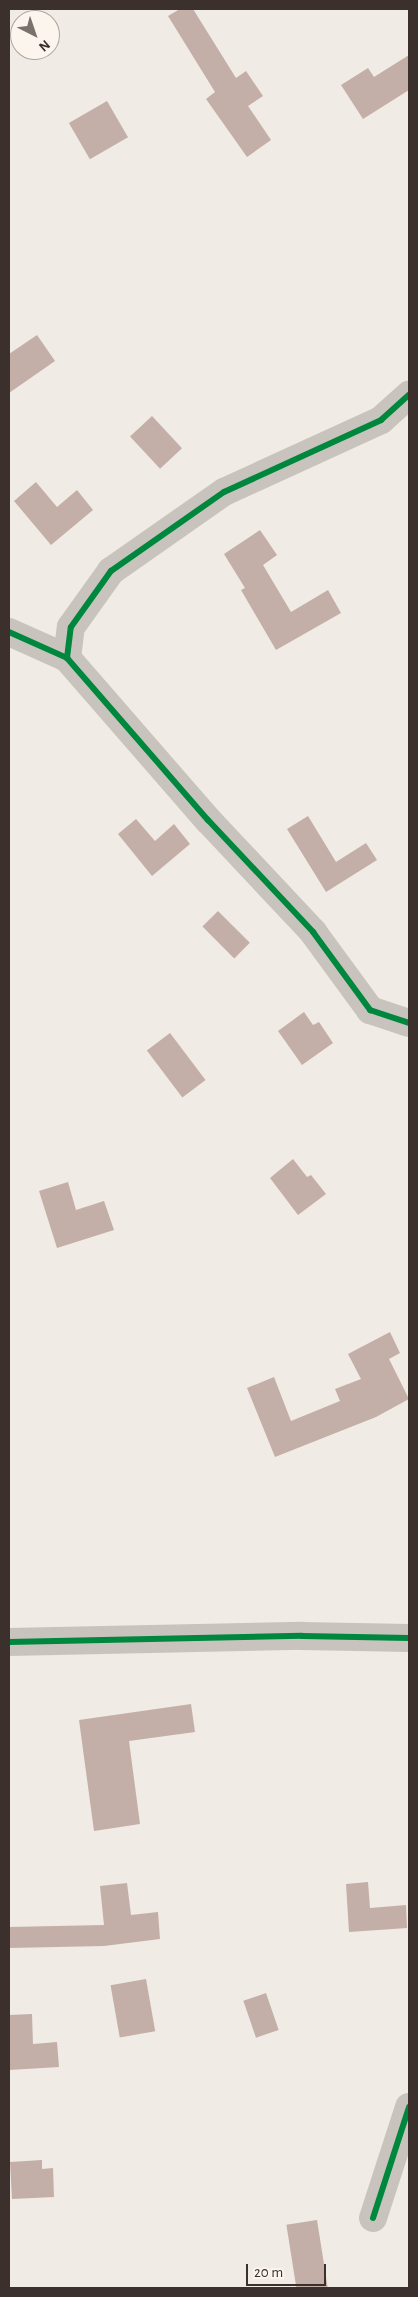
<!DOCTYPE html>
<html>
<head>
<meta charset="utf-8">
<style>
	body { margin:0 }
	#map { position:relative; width:418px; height:2297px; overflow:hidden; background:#f0ebe5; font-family:"Alegreya Sans",sans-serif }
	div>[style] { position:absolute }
	.building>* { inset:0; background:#c3afa7; transform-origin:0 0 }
	.minor>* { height:28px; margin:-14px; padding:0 14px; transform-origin:14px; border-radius:14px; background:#c9c3be }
	.tertiary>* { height:28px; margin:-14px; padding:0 14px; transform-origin:14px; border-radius:14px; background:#c9c3be }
	.cycleway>* { height:6px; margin:-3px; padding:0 3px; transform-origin:3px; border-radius:3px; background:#00873e }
	span { translate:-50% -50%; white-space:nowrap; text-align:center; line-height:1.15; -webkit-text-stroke:4px #fbf5ee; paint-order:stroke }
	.frame { position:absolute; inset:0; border:10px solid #3b302b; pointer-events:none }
	.north { position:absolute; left:10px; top:10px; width:50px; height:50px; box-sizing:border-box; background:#fbf5ee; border:1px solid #aea6a0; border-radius:50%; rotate:139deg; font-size:14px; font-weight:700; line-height:20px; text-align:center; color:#3b302b }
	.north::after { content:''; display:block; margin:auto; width:18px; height:22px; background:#7a716c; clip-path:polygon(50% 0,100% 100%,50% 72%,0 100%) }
	.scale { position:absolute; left:246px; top:2264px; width:80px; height:22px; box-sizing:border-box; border:2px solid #3b302b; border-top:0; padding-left:6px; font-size:15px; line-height:18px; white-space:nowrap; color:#3b302b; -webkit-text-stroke:4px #fbf5ee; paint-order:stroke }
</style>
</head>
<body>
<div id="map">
	<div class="building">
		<i style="clip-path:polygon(180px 9px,193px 9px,236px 78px,246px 71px,263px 96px,248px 106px,271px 140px,247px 157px,206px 99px,215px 92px,168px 16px)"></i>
		<i style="clip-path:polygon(409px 55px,409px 90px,363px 119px,341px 85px,368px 68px,374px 77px)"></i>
		<i style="left:107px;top:101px;width:42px;height:44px;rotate:60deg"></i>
		<i style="clip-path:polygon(37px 335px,55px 361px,9px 393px,9px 354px)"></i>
		<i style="left:152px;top:416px;width:44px;height:30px;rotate:47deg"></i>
		<i style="clip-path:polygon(36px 482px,57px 507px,77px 490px,93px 510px,51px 545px,14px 501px)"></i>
		<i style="clip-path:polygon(260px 530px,277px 555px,263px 565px,291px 612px,328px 590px,341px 613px,276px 650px,241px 590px,245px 588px,224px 554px)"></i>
		<i style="clip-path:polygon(308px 816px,336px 862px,366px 843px,377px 860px,326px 892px,287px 829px)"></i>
		<i style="clip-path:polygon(136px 819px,155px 841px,174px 824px,190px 844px,152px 876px,118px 834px)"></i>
		<i style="left:218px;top:911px;width:45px;height:22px;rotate:45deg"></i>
		<i style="clip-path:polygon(304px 1012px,313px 1025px,319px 1022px,333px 1043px,302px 1065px,278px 1031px)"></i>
		<i style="left:170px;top:1033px;width:59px;height:29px;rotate:53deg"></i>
		<i style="clip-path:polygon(293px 1159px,307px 1177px,311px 1175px,326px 1194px,298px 1215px,270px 1178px)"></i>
		<i style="clip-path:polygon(68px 1182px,76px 1210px,104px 1201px,114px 1230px,57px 1248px,39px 1191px)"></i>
		<i style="clip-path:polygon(390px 1332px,400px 1353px,389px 1359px,409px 1399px,376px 1417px,275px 1457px,247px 1388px,274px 1377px,291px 1421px,340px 1401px,335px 1389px,361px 1379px,348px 1354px)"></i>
		<i style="clip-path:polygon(191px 1704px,195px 1732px,129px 1741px,140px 1824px,94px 1831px,79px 1720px)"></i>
		<i style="clip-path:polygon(368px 1882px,370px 1908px,406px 1905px,407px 1928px,349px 1932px,346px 1884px)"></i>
		<i style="clip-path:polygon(127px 1883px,131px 1915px,158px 1912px,160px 1939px,104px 1946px,9px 1948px,9px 1927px,104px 1925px,100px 1886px)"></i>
		<i style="left:146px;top:1979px;width:53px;height:36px;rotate:80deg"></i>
		<i style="left:266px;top:1993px;width:39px;height:24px;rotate:71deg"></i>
		<i style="clip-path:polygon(32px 2014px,33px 2044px,57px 2042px,59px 2067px,9px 2070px,9px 2015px)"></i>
		<i style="clip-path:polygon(42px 2160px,42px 2169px,53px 2168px,54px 2197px,12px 2199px,10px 2162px)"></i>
		<i style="left:317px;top:2220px;width:69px;height:31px;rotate:81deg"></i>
	</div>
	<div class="minor">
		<i style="left:9px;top:632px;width:64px;rotate:24.1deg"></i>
		<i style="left:67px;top:658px;width:215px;rotate:49deg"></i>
		<i style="left:208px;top:820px;width:154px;rotate:46.8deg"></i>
		<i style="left:313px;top:932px;width:97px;rotate:53.8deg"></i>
		<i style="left:370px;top:1010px;width:41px;rotate:18.4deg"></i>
		<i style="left:67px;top:658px;width:31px;rotate:-83deg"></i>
		<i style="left:71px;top:627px;width:69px;rotate:-54.5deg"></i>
		<i style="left:111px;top:571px;width:138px;rotate:-35deg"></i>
		<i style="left:224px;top:492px;width:173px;rotate:-24.6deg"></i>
		<i style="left:381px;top:420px;width:38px;rotate:-42deg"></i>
		<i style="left:373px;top:2218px;width:117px;rotate:-72deg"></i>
	</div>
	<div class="tertiary">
		<i style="left:9px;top:1642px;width:293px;rotate:-1.2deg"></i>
		<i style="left:302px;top:1636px;width:107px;rotate:1.1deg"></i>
	</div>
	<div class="cycleway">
		<i style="left:9px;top:632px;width:64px;rotate:24.1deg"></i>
		<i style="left:67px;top:658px;width:215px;rotate:49deg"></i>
		<i style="left:208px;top:820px;width:154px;rotate:46.8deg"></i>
		<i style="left:313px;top:932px;width:97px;rotate:53.8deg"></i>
		<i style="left:370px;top:1010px;width:41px;rotate:18.4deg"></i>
		<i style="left:67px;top:658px;width:31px;rotate:-83deg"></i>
		<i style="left:71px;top:627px;width:69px;rotate:-54.5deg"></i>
		<i style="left:111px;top:571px;width:138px;rotate:-35deg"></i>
		<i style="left:224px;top:492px;width:173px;rotate:-24.6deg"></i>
		<i style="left:381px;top:420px;width:38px;rotate:-42deg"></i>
		<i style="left:9px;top:1642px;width:293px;rotate:-1.2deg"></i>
		<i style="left:302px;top:1636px;width:107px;rotate:1.1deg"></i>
		<i style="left:373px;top:2218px;width:117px;rotate:-72deg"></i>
	</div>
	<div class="frame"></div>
	<div class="north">N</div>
	<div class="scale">20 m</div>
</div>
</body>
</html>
